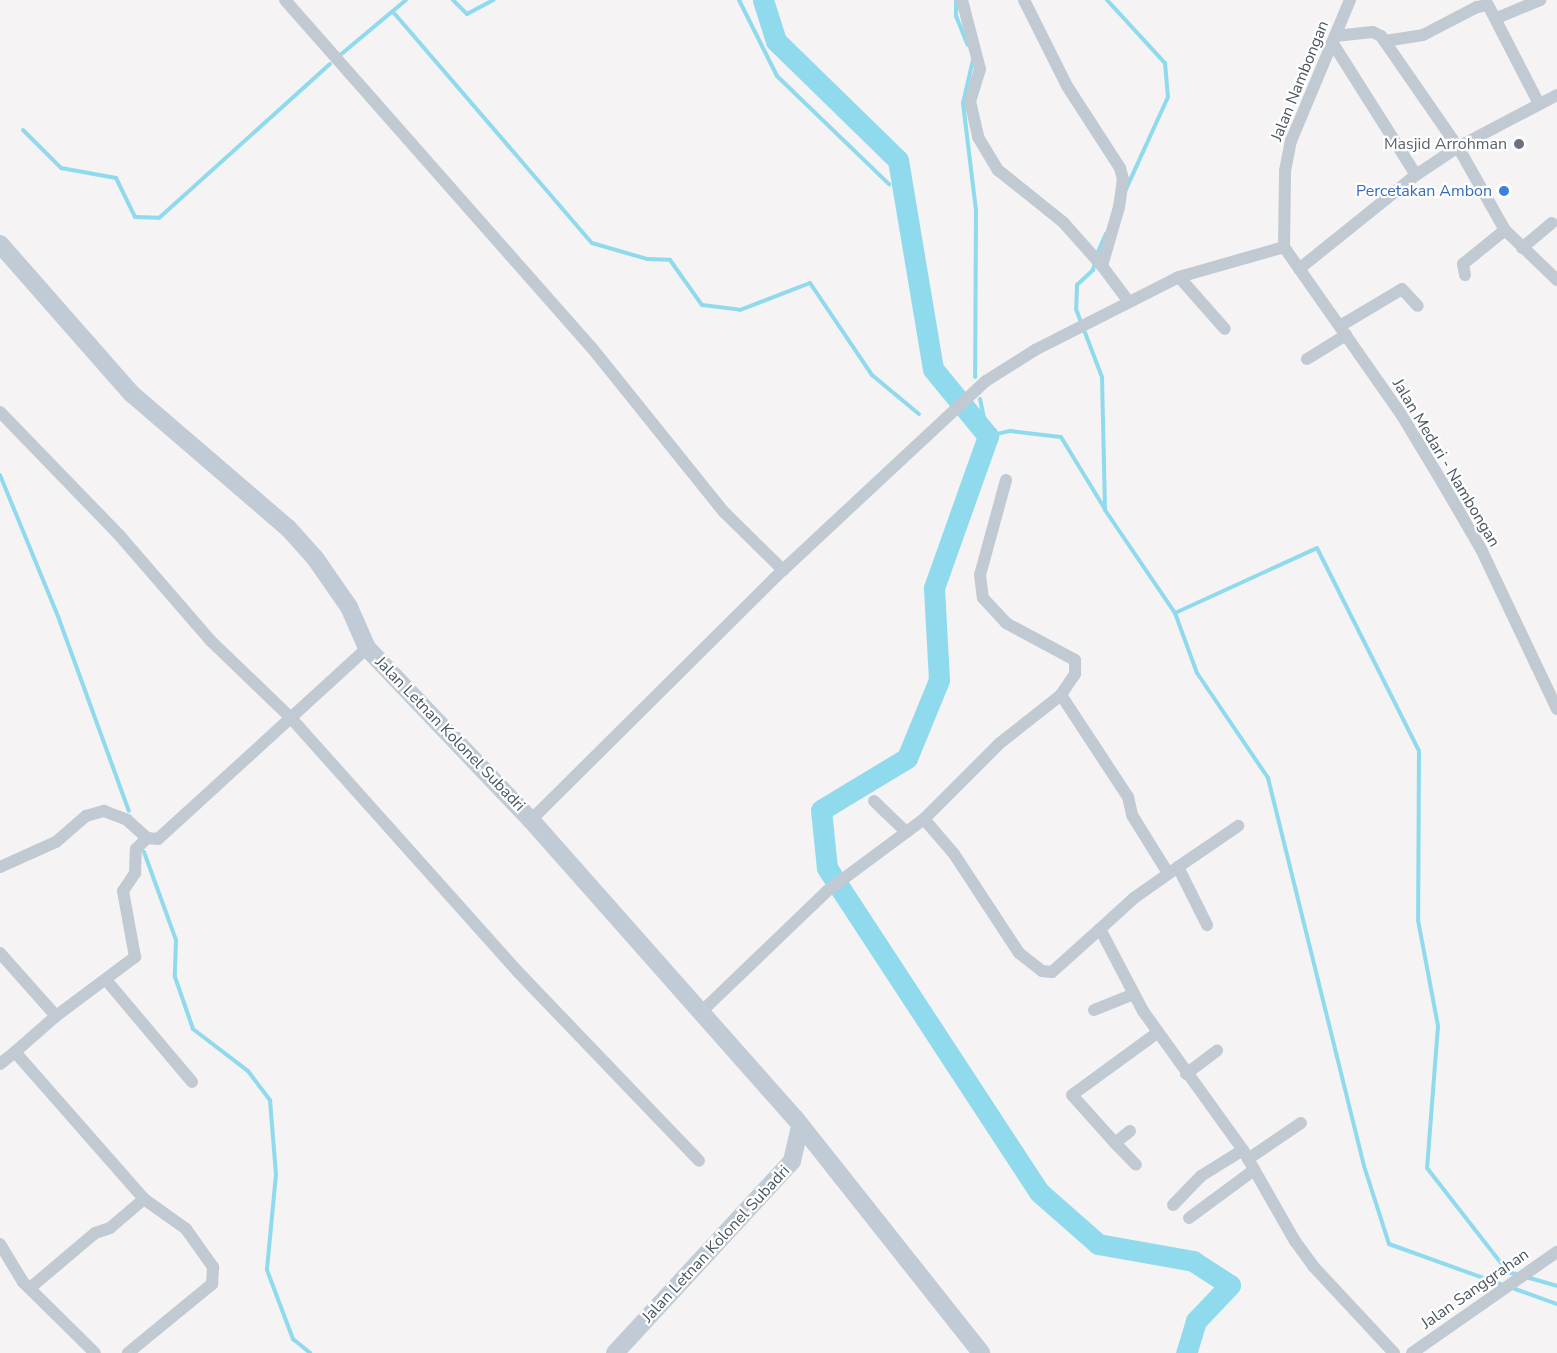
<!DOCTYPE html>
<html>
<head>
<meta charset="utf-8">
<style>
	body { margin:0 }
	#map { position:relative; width:1557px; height:1353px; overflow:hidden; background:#f5f3f3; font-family:"Nunito Sans",sans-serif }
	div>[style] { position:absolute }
	.stream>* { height:4px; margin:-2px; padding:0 2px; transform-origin:2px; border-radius:2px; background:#90daee }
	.river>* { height:21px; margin:-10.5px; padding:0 10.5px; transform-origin:10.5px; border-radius:10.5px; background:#90daee }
	.minor>* { height:12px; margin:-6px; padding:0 6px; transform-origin:6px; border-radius:6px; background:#c1cad2 }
	.secondary>* { height:18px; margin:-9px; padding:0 9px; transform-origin:9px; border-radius:9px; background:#c1cbd6 }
	.dots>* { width:16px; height:16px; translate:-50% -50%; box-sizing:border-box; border:3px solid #fff; border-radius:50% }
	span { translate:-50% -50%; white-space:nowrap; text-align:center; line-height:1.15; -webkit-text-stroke:4.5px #fff; paint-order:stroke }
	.street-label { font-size:16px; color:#4a5661 }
	.worship-label { font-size:16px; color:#5b616d }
	.right { translate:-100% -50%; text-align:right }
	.shop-label { font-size:16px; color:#366cbe }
</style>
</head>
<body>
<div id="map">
	<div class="stream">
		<i style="left:453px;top:0;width:20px;rotate:45deg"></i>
		<i style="left:467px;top:14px;width:30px;rotate:-28deg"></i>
		<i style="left:739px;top:0;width:85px;rotate:63.4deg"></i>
		<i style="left:777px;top:76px;width:156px;rotate:44deg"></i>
		<i style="left:956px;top:0;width:16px;rotate:90deg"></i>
		<i style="left:956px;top:16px;width:31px;rotate:68deg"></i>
		<i style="left:1107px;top:0;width:86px;rotate:47.4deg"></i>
		<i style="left:1165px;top:63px;width:34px;rotate:85deg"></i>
		<i style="left:1168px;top:97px;width:101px;rotate:114.5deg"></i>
		<i style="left:394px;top:13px;width:303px;rotate:49.3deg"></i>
		<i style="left:592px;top:243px;width:57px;rotate:16.2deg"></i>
		<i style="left:647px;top:259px;width:23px;rotate:2deg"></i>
		<i style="left:670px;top:260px;width:55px;rotate:54.6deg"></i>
		<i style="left:702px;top:305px;width:38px;rotate:7deg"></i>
		<i style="left:740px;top:310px;width:75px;rotate:-21.1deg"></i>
		<i style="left:810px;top:283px;width:111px;rotate:56deg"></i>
		<i style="left:872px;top:375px;width:61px;rotate:39.7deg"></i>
		<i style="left:339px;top:56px;width:87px;rotate:-39.9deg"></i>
		<i style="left:973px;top:60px;width:44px;rotate:103.1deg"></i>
		<i style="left:963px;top:103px;width:109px;rotate:83.1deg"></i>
		<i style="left:976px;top:211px;width:166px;rotate:90.3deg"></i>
		<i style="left:23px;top:130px;width:54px;rotate:45deg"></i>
		<i style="left:61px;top:168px;width:56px;rotate:10.3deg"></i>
		<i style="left:116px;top:178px;width:43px;rotate:64deg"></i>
		<i style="left:135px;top:217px;width:24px;rotate:2deg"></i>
		<i style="left:159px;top:218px;width:230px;rotate:-42deg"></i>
		<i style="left:1097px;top:254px;width:22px;rotate:-66deg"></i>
		<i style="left:1095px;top:262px;width:8px;rotate:104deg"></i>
		<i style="left:1093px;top:270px;width:22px;rotate:137deg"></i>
		<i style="left:1077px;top:285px;width:24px;rotate:92deg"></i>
		<i style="left:1076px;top:309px;width:73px;rotate:69.1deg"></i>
		<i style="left:1102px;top:377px;width:133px;rotate:88.7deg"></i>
		<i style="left:1105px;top:510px;width:125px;rotate:55.8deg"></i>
		<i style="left:1175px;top:613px;width:156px;rotate:-24.6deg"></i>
		<i style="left:1317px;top:548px;width:227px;rotate:63.3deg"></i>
		<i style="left:1419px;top:751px;width:169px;rotate:90.3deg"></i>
		<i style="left:1418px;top:920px;width:108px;rotate:79.3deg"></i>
		<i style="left:1438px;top:1026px;width:142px;rotate:94.4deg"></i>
		<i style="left:1427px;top:1168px;width:132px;rotate:52.1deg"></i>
		<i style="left:1508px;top:1272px;width:11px;rotate:15deg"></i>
		<i style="left:980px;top:399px;width:38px;rotate:78deg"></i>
		<i style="left:988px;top:436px;width:23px;rotate:-13deg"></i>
		<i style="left:1010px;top:431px;width:51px;rotate:6.7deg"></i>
		<i style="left:1061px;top:437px;width:84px;rotate:58.6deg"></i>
		<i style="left:0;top:475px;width:156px;rotate:67.7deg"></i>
		<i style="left:59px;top:619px;width:204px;rotate:70deg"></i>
		<i style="left:1175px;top:613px;width:64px;rotate:69.9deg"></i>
		<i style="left:1197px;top:673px;width:127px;rotate:55.9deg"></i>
		<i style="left:1268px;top:778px;width:400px;rotate:76.1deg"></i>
		<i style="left:1364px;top:1166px;width:82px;rotate:72.2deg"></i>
		<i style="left:1389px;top:1244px;width:118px;rotate:19.8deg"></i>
		<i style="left:144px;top:852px;width:94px;rotate:70deg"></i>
		<i style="left:176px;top:940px;width:37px;rotate:92deg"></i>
		<i style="left:175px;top:977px;width:55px;rotate:70.9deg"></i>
		<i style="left:193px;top:1029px;width:69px;rotate:37.4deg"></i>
		<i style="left:248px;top:1071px;width:36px;rotate:53deg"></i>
		<i style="left:270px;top:1100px;width:74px;rotate:85.4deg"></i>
		<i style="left:276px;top:1174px;width:96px;rotate:95.4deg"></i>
		<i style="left:267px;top:1270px;width:74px;rotate:69.4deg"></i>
		<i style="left:293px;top:1339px;width:22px;rotate:39deg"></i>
		<i style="left:1526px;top:1277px;width:32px;rotate:16deg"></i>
		<i style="left:1515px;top:1289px;width:45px;rotate:19.7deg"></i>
	</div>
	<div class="river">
		<i style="left:763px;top:0;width:43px;rotate:72.4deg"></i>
		<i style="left:776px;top:41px;width:170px;rotate:44.3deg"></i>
		<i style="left:898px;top:160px;width:212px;rotate:80.5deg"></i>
		<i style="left:933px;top:369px;width:87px;rotate:50.6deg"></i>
		<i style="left:988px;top:436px;width:161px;rotate:109.6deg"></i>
		<i style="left:934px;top:588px;width:92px;rotate:86.9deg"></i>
		<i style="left:939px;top:680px;width:84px;rotate:112.3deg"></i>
		<i style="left:907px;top:758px;width:100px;rotate:148.8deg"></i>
		<i style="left:821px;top:810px;width:58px;rotate:84.1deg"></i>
		<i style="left:827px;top:868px;width:387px;rotate:56.8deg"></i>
		<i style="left:1039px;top:1192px;width:79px;rotate:41.4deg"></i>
		<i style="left:1098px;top:1244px;width:97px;rotate:10.1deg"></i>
		<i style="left:1193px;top:1261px;width:44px;rotate:33deg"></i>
		<i style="left:1230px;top:1285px;width:50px;rotate:133.4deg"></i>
		<i style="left:1196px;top:1321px;width:34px;rotate:107deg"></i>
	</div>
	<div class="minor">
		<i style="left:285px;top:0;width:464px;rotate:48.6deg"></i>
		<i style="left:592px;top:348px;width:211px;rotate:51.2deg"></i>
		<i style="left:724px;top:512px;width:83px;rotate:44.5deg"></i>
		<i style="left:962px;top:0;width:71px;rotate:75.4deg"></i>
		<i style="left:980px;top:69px;width:34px;rotate:107deg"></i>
		<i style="left:970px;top:101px;width:37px;rotate:77deg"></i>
		<i style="left:978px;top:137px;width:39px;rotate:59deg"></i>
		<i style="left:998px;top:170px;width:83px;rotate:38.7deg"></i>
		<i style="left:1063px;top:222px;width:59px;rotate:48.4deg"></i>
		<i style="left:1024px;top:0;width:96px;rotate:63.4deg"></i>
		<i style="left:1067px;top:86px;width:98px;rotate:57.1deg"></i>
		<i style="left:1120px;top:168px;width:11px;rotate:75deg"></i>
		<i style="left:1123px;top:179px;width:28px;rotate:98deg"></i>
		<i style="left:1119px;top:207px;width:61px;rotate:106.1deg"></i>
		<i style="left:1102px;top:266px;width:45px;rotate:53.1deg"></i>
		<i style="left:1497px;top:18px;width:47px;rotate:-22.7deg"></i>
		<i style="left:1335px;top:36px;width:38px;rotate:-6deg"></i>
		<i style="left:1373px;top:32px;width:9px;rotate:27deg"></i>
		<i style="left:1381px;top:36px;width:135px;rotate:55.3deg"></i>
		<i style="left:1458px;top:147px;width:95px;rotate:60.5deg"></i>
		<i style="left:1505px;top:230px;width:72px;rotate:43.9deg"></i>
		<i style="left:1385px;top:41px;width:38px;rotate:-9deg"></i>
		<i style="left:1423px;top:35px;width:61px;rotate:-27.4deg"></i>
		<i style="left:1477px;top:7px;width:11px;rotate:-10deg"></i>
		<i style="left:1488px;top:5px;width:109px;rotate:62.7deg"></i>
		<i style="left:1332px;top:42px;width:157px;rotate:57.7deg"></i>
		<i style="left:1416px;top:175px;width:50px;rotate:-33.7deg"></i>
		<i style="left:1458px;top:147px;width:112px;rotate:-27.7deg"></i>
		<i style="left:1284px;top:247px;width:204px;rotate:55deg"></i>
		<i style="left:1401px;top:414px;width:79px;rotate:58.9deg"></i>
		<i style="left:1442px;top:482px;width:78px;rotate:59.8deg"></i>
		<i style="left:1481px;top:549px;width:177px;rotate:64.6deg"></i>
		<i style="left:1284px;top:247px;width:76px;rotate:-89.2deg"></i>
		<i style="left:1285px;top:171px;width:31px;rotate:-79deg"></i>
		<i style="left:1291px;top:141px;width:153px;rotate:-67.3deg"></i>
		<i style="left:1522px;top:248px;width:39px;rotate:-40deg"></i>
		<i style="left:1299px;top:269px;width:150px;rotate:-38.8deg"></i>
		<i style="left:1465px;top:275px;width:11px;rotate:-100deg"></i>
		<i style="left:1463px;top:264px;width:54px;rotate:-39deg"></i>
		<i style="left:1179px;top:277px;width:69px;rotate:48.5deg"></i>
		<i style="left:1340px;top:326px;width:72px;rotate:-30.8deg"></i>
		<i style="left:1402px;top:289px;width:23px;rotate:47deg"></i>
		<i style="left:1307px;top:359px;width:46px;rotate:-31.6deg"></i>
		<i style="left:0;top:412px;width:173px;rotate:45.9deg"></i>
		<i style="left:120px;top:536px;width:139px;rotate:49.1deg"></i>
		<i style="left:211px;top:641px;width:111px;rotate:43.9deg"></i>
		<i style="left:291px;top:718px;width:342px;rotate:48.2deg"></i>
		<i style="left:519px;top:973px;width:260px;rotate:46.2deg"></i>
		<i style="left:1006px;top:480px;width:98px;rotate:105.3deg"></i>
		<i style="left:980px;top:575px;width:23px;rotate:83deg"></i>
		<i style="left:983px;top:598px;width:34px;rotate:47deg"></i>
		<i style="left:1006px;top:623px;width:78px;rotate:28.2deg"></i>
		<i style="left:1075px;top:660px;width:14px;rotate:90deg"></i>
		<i style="left:1075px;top:674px;width:25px;rotate:124deg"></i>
		<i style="left:874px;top:801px;width:45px;rotate:44.1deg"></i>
		<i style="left:924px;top:819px;width:46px;rotate:49.4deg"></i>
		<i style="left:954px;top:854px;width:118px;rotate:56.7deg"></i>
		<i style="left:1019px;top:953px;width:29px;rotate:38deg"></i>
		<i style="left:1042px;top:971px;width:10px;rotate:6deg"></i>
		<i style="left:1052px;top:972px;width:64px;rotate:-41.9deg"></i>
		<i style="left:1100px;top:929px;width:93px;rotate:62.3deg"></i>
		<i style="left:1143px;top:1011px;width:171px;rotate:54.3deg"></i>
		<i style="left:1243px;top:1150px;width:105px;rotate:60.3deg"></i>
		<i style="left:1295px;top:1241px;width:31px;rotate:54deg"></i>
		<i style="left:1313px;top:1266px;width:119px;rotate:47deg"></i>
		<i style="left:531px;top:820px;width:355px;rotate:-44.8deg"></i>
		<i style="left:783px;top:570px;width:277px;rotate:-43deg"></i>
		<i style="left:986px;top:381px;width:58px;rotate:-32.3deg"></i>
		<i style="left:1035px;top:350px;width:161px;rotate:-26.9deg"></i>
		<i style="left:1179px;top:277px;width:109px;rotate:-15.9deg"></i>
		<i style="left:0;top:867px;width:61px;rotate:-24.1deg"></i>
		<i style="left:56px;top:842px;width:40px;rotate:-41deg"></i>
		<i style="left:86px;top:816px;width:19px;rotate:-16deg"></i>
		<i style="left:104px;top:811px;width:25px;rotate:21deg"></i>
		<i style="left:127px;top:820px;width:27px;rotate:42deg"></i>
		<i style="left:147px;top:838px;width:11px;rotate:5deg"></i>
		<i style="left:158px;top:839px;width:283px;rotate:-42.4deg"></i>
		<i style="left:1178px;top:867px;width:73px;rotate:-34.3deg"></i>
		<i style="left:1100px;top:929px;width:46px;rotate:-42.4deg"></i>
		<i style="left:1134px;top:898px;width:54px;rotate:-35.2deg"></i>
		<i style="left:1178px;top:867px;width:65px;rotate:63.4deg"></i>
		<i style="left:0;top:953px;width:84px;rotate:48.4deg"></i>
		<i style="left:56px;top:1016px;width:55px;rotate:138.7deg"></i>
		<i style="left:107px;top:981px;width:132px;rotate:49.9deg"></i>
		<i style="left:1094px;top:1010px;width:43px;rotate:-21.8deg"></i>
		<i style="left:700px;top:1013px;width:176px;rotate:-43.8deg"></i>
		<i style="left:827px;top:891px;width:121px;rotate:-36.6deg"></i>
		<i style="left:924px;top:819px;width:107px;rotate:-45deg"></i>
		<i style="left:1000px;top:743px;width:78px;rotate:-38.2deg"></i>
		<i style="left:1061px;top:695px;width:122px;rotate:56.7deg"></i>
		<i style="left:1128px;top:797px;width:18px;rotate:77deg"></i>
		<i style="left:1132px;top:815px;width:68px;rotate:58.2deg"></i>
		<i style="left:56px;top:1016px;width:99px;rotate:-36.8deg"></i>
		<i style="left:135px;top:957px;width:67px;rotate:-100.3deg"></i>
		<i style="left:123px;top:891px;width:22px;rotate:-56deg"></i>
		<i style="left:135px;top:873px;width:24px;rotate:-88deg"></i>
		<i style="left:136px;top:849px;width:16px;rotate:-45deg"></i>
		<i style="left:0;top:1064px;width:19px;rotate:-39deg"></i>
		<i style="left:15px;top:1052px;width:196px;rotate:48.7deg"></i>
		<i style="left:144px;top:1199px;width:52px;rotate:35.5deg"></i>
		<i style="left:186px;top:1229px;width:47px;rotate:54.6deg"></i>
		<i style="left:213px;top:1267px;width:17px;rotate:93deg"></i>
		<i style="left:212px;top:1284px;width:109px;rotate:140.6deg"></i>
		<i style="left:1186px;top:1074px;width:39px;rotate:-37deg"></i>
		<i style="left:1130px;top:1131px;width:19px;rotate:141deg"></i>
		<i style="left:1115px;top:1143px;width:64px;rotate:-131.9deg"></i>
		<i style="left:1072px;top:1095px;width:105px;rotate:-36.1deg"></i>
		<i style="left:1115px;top:1143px;width:30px;rotate:46deg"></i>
		<i style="left:1248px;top:1159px;width:64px;rotate:-34.2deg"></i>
		<i style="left:1173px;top:1205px;width:40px;rotate:-46deg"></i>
		<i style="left:1201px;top:1176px;width:49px;rotate:-31.8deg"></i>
		<i style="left:1189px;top:1218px;width:81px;rotate:-36.4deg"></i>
		<i style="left:0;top:1244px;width:44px;rotate:58.8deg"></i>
		<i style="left:23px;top:1282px;width:101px;rotate:44.6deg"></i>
		<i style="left:30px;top:1288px;width:85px;rotate:-40.2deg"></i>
		<i style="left:95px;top:1233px;width:16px;rotate:-18deg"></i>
		<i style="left:110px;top:1228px;width:45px;rotate:-40.5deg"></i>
		<i style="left:1412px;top:1353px;width:177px;rotate:-34.9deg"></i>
	</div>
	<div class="secondary">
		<i style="left:0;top:244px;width:200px;rotate:48.7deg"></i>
		<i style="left:132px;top:394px;width:206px;rotate:40.7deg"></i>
		<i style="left:288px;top:528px;width:40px;rotate:48deg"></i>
		<i style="left:315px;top:558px;width:60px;rotate:55.2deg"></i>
		<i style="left:349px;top:607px;width:45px;rotate:66.3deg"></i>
		<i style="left:367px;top:648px;width:238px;rotate:46.4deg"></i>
		<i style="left:531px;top:820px;width:398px;rotate:48.5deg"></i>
		<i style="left:795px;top:1118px;width:300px;rotate:51.6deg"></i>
		<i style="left:615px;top:1353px;width:261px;rotate:-47.3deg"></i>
		<i style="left:792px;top:1161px;width:36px;rotate:-77deg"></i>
	</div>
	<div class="dots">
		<i style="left:1519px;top:144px;background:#6b7280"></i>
		<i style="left:1504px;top:191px;background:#3f7fe0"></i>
	</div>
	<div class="street-label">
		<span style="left:1300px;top:81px;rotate:-68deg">Jalan Nambongan</span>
		<span style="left:1446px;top:463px;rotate:59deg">Jalan Medari - Nambongan</span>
		<span style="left:450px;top:734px;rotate:46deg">Jalan Letnan Kolonel Subadri</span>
		<span style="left:716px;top:1244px;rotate:-47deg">Jalan Letnan Kolonel Subadri</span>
		<span style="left:1475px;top:1289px;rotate:-35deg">Jalan Sanggrahan</span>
	</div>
	<div class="worship-label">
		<span class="right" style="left:1507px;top:144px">Masjid Arrohman</span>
	</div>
	<div class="shop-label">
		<span class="right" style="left:1492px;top:191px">Percetakan Ambon</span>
	</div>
</div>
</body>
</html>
